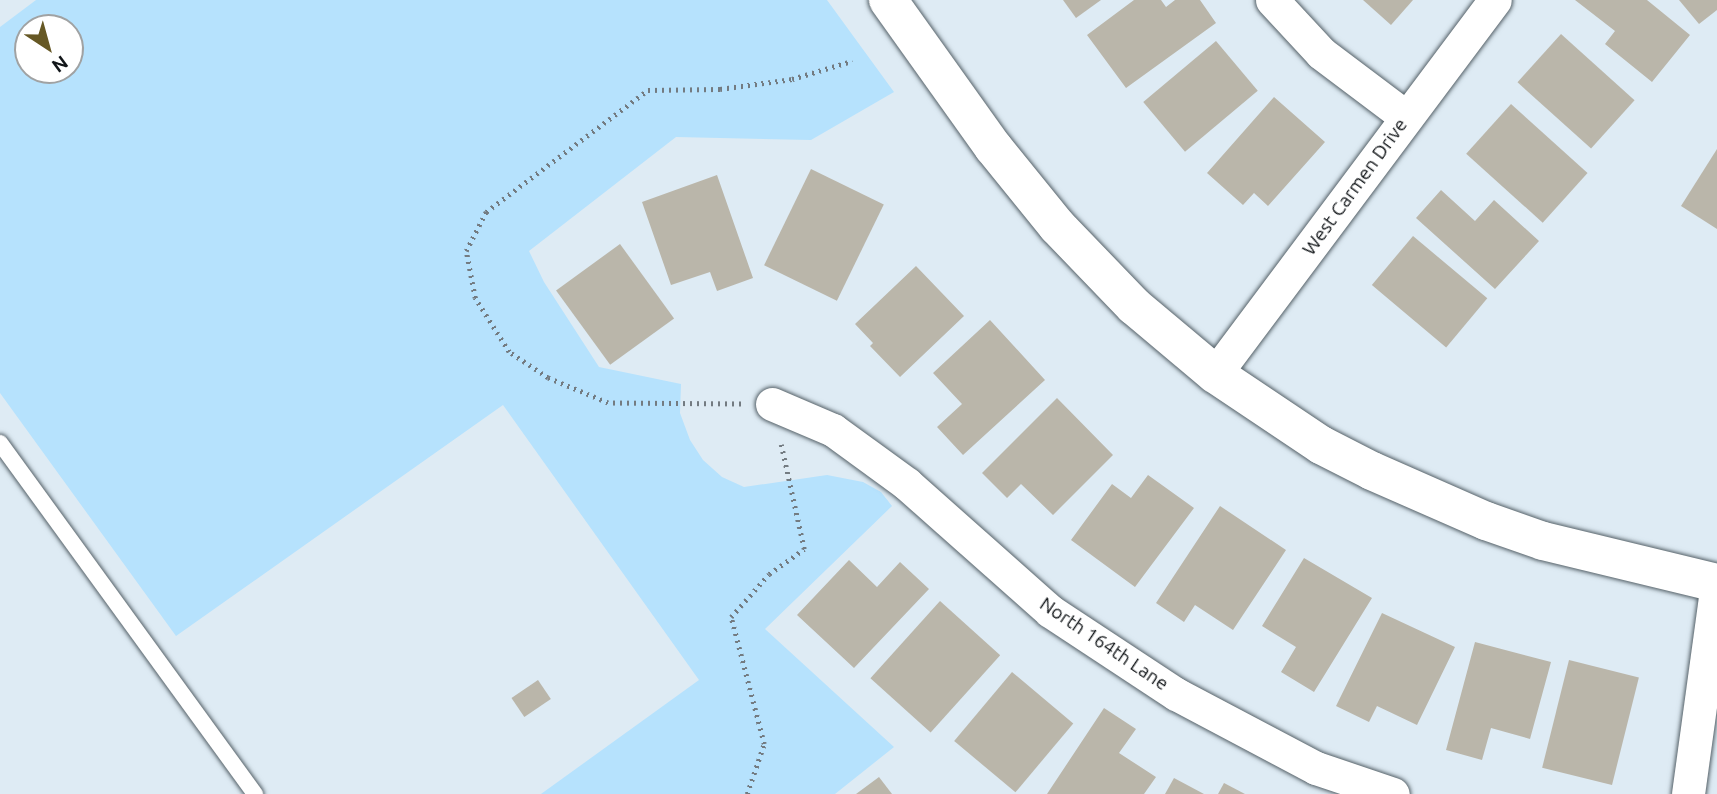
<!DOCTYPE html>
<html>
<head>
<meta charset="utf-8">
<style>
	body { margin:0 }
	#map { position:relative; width:1717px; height:794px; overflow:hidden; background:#deebf4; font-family:Ubuntu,sans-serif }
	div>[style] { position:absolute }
	.green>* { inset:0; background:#b6e2fd }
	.building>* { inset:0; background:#bab6aa; transform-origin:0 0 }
	.path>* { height:4.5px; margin-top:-2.25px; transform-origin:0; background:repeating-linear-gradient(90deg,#737b81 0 2px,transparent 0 7px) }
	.roads { filter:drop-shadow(0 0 2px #556168) drop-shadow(0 0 2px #556168) }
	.lane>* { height:16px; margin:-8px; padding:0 8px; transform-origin:8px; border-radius:8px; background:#fff }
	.street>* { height:33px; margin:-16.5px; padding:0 16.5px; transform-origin:16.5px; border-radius:16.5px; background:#fff }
	.secondary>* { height:38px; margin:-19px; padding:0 19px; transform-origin:19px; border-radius:19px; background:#fff }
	span { translate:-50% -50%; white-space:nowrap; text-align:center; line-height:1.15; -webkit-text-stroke:7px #fff; paint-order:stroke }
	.street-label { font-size:19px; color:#121619 }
	.north { position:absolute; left:14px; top:14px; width:70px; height:70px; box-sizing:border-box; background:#fff; border:2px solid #a0a2a3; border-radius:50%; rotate:144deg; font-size:19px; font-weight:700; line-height:28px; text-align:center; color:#121619 }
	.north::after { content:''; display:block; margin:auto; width:24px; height:32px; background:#665825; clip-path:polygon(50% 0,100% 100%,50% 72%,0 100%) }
</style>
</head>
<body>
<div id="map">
	<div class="green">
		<i style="clip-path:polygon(evenodd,36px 0,827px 0,894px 92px,811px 140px,676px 137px,529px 251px,544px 282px,599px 367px,681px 384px,680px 413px,690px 440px,703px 460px,722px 477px,744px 487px,827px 475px,863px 482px,881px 492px,892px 506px,765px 629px,894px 747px,835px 794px,541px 794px,699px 680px,503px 405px,176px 636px,0 393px,0 27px,36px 0,70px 28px,70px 70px,28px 70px,28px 28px,70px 28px)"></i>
	</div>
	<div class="building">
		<i style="clip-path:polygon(1063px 0,1101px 0,1076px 18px)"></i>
		<i style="clip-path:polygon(1134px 0,1161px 0,1166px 7px,1175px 0,1200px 0,1216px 23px,1126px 88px,1087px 35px)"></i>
		<i style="clip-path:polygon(1363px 0,1413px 0,1391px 25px)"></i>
		<i style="clip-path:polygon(1575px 0,1647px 0,1690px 35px,1652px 82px,1605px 44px,1615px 31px)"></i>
		<i style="clip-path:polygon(1679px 0,1717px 0,1717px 10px,1699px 24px)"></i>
		<i style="left:1561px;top:34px;width:99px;height:65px;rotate:42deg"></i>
		<i style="left:1216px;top:41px;width:65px;height:95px;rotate:50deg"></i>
		<i style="clip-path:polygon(1274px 97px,1325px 142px,1268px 206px,1254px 193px,1243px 205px,1207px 173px)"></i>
		<i style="left:1511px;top:104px;width:103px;height:67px;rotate:42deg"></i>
		<i style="clip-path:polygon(1717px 149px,1717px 229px,1681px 206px)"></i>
		<i style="left:811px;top:169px;width:81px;height:107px;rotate:26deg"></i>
		<i style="clip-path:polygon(717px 175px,753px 278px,717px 291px,710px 272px,671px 285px,642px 202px)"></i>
		<i style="clip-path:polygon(1441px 190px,1475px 221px,1494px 200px,1539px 241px,1495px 289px,1416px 218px)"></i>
		<i style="left:1413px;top:236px;width:97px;height:64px;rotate:40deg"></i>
		<i style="left:620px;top:244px;width:92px;height:79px;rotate:54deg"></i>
		<i style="clip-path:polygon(916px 266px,964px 316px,900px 377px,870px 346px,873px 343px,855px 324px)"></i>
		<i style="clip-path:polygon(990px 320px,1045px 380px,963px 455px,937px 427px,962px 404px,933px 373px)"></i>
		<i style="clip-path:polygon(1057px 398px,1113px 455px,1053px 515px,1021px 484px,1007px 498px,982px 473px)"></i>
		<i style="clip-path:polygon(1148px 475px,1194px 508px,1135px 587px,1071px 540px,1112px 484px,1131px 498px)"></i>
		<i style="clip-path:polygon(1220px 506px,1286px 550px,1233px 630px,1195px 605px,1184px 622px,1156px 603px)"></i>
		<i style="clip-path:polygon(1304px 558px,1372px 598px,1314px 692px,1281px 672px,1296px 647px,1262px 626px)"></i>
		<i style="clip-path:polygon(849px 560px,877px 587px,900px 562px,929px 589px,854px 668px,797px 615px)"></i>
		<i style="left:940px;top:601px;width:81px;height:104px;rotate:42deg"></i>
		<i style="clip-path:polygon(1382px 613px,1455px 647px,1417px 725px,1377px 706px,1369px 722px,1336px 706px)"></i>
		<i style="clip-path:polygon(1475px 642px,1551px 662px,1530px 739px,1491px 728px,1482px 760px,1446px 750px)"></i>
		<i style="left:1569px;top:660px;width:72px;height:111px;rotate:14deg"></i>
		<i style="left:1012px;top:672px;width:80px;height:90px;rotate:40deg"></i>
		<i style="left:538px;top:680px;width:23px;height:32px;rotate:56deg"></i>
		<i style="clip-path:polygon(1104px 708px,1136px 729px,1119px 753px,1156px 777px,1144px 794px,1047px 794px)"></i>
		<i style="clip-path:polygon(879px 777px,892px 794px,856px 794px)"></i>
		<i style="clip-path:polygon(1174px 778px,1204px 794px,1165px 794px)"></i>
		<i style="clip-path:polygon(1224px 783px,1245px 794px,1218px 794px)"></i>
	</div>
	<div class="path">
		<i style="left:741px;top:404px;width:133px;rotate:-179.6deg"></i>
		<i style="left:608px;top:403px;width:65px;rotate:-157.4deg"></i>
		<i style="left:548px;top:378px;width:47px;rotate:-146.3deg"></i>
		<i style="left:509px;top:352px;width:64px;rotate:-122.2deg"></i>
		<i style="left:475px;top:298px;width:48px;rotate:-100.8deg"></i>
		<i style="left:466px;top:251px;width:44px;rotate:-62.9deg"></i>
		<i style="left:486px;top:212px;width:203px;rotate:-37deg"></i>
		<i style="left:648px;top:90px;width:72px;rotate:-0.8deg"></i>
		<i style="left:720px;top:89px;width:73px;rotate:-7.9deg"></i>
		<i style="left:792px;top:79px;width:63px;rotate:-16.7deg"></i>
		<i style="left:747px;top:794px;width:53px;rotate:-71.2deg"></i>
		<i style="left:764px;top:744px;width:131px;rotate:-104.6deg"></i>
		<i style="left:731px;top:617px;width:57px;rotate:-48.5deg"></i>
		<i style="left:769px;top:574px;width:43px;rotate:-35.5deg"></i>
		<i style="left:804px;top:549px;width:107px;rotate:-102.4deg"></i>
	</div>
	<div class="roads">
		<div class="lane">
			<i style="left:0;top:443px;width:434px;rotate:54deg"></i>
		</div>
		<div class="street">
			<i style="left:1272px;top:0;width:72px;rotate:47.2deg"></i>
			<i style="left:1321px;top:53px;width:106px;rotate:37deg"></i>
			<i style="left:1215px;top:374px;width:467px;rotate:-53.2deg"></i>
			<i style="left:772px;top:404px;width:66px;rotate:23.1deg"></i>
			<i style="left:833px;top:430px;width:92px;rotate:36.1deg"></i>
			<i style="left:907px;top:484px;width:191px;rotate:41.6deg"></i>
			<i style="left:1050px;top:611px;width:151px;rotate:33.4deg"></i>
			<i style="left:1176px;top:694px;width:158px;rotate:27.9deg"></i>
			<i style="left:1316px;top:768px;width:81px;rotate:18.7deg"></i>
			<i style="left:1688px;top:794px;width:213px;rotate:-82.2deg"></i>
		</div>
		<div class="secondary">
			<i style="left:888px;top:0;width:181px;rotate:54.5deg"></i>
			<i style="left:993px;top:147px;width:102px;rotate:51deg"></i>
			<i style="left:1057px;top:226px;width:111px;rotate:46.1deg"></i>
			<i style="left:1134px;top:306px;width:106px;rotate:40deg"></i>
			<i style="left:1215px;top:374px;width:128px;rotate:33.8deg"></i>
			<i style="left:1321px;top:445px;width:57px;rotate:27deg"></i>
			<i style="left:1372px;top:471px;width:124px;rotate:23.7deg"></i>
			<i style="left:1486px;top:521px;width:60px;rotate:19.3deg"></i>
			<i style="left:1543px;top:541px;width:179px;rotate:13.6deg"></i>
		</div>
	</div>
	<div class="street-label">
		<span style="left:1355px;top:187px;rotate:-54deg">West Carmen Drive</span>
		<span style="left:1104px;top:644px;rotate:34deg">North 164th Lane</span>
	</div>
	<div class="north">N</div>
</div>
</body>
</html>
